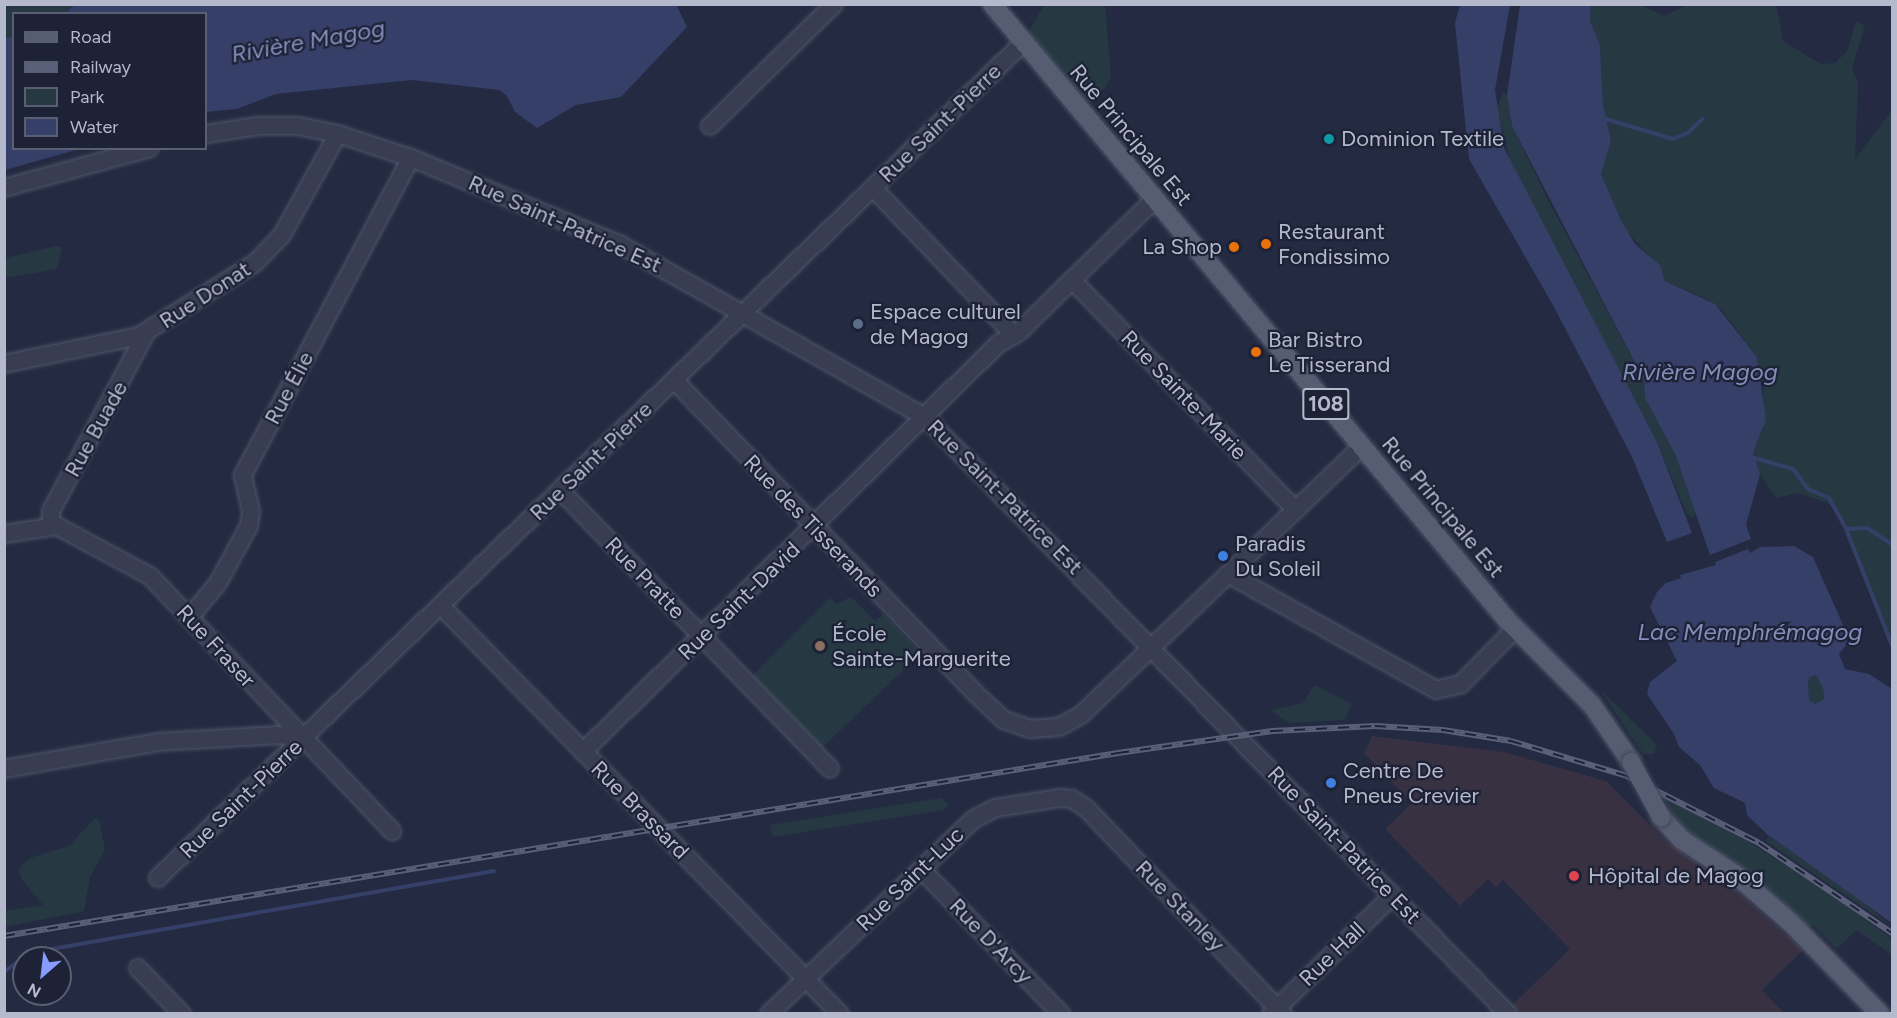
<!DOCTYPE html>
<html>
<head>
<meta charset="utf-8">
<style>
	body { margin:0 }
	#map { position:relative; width:1897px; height:1018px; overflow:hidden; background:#242a42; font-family:Figtree,sans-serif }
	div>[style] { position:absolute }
	.medical>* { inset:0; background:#373142 }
	.green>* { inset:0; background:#263943 }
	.water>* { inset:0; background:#353f68 }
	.stream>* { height:4px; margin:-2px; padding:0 2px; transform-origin:2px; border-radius:2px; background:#353f68 }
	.roads { filter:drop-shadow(0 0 2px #505569) drop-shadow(0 0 2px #505569) }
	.minor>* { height:16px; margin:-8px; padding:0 8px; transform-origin:8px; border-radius:8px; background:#383d51 }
	.major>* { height:18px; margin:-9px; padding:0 9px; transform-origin:9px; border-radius:9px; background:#565c71 }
	.rail>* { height:6px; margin-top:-3px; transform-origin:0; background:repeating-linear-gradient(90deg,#1d2237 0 11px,#5a6079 0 22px); box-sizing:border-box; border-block:2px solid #5a6079 }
	.bridges { filter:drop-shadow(0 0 2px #42465b) drop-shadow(0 0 2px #42465b) }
	.major-bridge>* { height:18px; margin:-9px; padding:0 9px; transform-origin:9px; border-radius:9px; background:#565c71 }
	.dots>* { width:16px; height:16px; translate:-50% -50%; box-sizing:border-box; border:3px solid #1d2237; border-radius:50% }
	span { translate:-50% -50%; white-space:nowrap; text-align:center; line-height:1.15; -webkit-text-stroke:4.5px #1d2237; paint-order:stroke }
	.shield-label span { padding:2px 4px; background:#1d2237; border:2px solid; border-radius:4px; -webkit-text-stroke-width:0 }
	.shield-label { font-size:21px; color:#b5b9cc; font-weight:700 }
	.street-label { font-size:22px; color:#b5b9cc }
	.poi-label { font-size:22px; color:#b5b9cc }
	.left { translate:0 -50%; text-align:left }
	.right { translate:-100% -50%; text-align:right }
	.water-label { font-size:24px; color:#828eb9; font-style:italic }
	.frame { position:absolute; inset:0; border:6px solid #b5b9cc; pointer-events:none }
	.legend { position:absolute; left:12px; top:12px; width:195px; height:138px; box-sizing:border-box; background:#1d2237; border:2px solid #5a5e73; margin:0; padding:8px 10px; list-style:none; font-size:18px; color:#b5b9cc }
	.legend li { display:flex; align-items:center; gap:12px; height:30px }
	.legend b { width:30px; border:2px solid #5a5e73 }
	.north { position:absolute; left:12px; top:946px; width:60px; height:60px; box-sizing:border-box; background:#1d2237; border:2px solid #5a5e73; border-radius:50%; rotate:208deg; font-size:16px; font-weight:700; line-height:24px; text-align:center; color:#b5b9cc }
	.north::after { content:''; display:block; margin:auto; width:21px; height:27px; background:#879cfe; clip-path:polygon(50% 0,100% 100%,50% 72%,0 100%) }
</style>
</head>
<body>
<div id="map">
	<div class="medical">
		<i style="clip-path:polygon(1372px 736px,1504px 752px,1606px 781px,1668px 843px,1728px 883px,1803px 950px,1762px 990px,1784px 1013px,1519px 1013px,1511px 1006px,1570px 949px,1503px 880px,1496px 887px,1488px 879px,1460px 906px,1385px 829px,1412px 803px,1364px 753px)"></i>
	</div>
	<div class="green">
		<i style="clip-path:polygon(4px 5px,75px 5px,65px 13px,14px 14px,13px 36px,5px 38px)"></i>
		<i style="clip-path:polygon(1044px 5px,1105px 5px,1111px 77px,1105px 88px,1085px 105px,1028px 33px)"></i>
		<i style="clip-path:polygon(1591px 5px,1641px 5px,1664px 16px,1687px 5px,1776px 5px,1783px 41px,1821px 64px,1835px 63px,1847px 51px,1856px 22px,1865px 25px,1852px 68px,1858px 84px,1855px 159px,1892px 110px,1892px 645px,1839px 514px,1828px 503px,1798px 493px,1776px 498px,1760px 474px,1753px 453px,1764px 427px,1763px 383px,1757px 357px,1722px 310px,1707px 299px,1665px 281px,1661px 268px,1627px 232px,1601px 174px,1611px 141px,1603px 104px,1600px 45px,1590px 21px)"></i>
		<i style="clip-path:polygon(1503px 93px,1507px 95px,1512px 126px,1548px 200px,1644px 380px,1645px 398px,1676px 456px,1696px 513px,1694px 518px,1687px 514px,1657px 442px,1510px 161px,1497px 109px)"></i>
		<i style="clip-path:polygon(57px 246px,62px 248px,57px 269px,5px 278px,5px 258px)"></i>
		<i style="clip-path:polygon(851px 597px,875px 621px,883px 614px,921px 653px,822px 748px,752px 676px,830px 598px,836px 604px)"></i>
		<i style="clip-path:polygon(1816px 675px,1823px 688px,1824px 700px,1815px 704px,1809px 700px,1808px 684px,1809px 678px)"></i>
		<i style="clip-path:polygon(1314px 685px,1352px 704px,1344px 720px,1289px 723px,1271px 710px,1303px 703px)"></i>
		<i style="clip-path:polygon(1599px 688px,1657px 745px,1654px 754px,1643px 754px)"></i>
		<i style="clip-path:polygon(1660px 794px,1744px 839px,1825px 890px,1892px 939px,1892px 955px,1856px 930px,1837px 949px,1813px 925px,1810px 927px,1752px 877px,1684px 830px)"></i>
		<i style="clip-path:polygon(941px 798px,948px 804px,944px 810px,773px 837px,770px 825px)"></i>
		<i style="clip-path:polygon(94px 819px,99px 819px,105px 850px,90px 877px,84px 911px,5px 927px,5px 911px,43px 905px,22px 880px,18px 870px,22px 865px,30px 858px,69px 846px)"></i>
		<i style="clip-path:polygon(1769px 836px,1852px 892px,1892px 927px,1766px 841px)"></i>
	</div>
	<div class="water">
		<i style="clip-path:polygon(75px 5px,676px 4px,687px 27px,621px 97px,576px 105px,537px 128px,515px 112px,507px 96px,499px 90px,412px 80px,276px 94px,237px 109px,206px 112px,206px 14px,65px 13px)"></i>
		<i style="clip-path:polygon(1460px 5px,1510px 5px,1495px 90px,1504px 148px,1657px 442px,1692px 533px,1667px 542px,1632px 457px,1554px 307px,1469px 159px,1455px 23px)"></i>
		<i style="clip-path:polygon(1520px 5px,1591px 5px,1590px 21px,1600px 45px,1603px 104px,1611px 141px,1601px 174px,1622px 222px,1635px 244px,1660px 265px,1665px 281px,1715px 304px,1757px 357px,1766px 420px,1753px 453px,1760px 474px,1746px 525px,1751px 539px,1710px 555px,1676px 456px,1645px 398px,1644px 380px,1512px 126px,1507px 95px)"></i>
		<i style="clip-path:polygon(13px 36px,14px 148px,79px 149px,5px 170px,5px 38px)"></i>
		<i style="clip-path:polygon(evenodd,1794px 546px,1813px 557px,1847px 634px,1847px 644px,1839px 654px,1845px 669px,1869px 674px,1892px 689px,1892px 923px,1768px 835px,1747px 815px,1745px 803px,1714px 788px,1700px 765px,1679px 747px,1674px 734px,1647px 694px,1650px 682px,1677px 661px,1650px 607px,1657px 592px,1666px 583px,1681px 578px,1680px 575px,1716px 565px,1715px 562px,1748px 549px,1750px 553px,1760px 547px,1794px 546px,1816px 675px,1823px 688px,1824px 699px,1815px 704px,1809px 700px,1808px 684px,1809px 678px,1816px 675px)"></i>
	</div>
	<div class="stream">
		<i style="left:1606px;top:119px;width:70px;rotate:16.6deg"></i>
		<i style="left:1673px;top:139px;width:16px;rotate:-22deg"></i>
		<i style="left:1688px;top:133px;width:20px;rotate:-45deg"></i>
		<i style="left:1754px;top:458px;width:41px;rotate:15.8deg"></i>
		<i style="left:1793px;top:469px;width:25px;rotate:53deg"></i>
		<i style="left:1808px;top:489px;width:23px;rotate:23deg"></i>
		<i style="left:1829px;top:498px;width:35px;rotate:61deg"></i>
		<i style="left:1846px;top:529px;width:125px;rotate:68.4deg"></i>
		<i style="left:1846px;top:529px;width:21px;rotate:-3deg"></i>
		<i style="left:1867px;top:528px;width:30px;rotate:33deg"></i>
		<i style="left:4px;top:972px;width:31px;rotate:-37deg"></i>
		<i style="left:29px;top:953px;width:472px;rotate:-10deg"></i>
	</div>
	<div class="roads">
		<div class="minor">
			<i style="left:710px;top:126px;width:174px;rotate:-44.5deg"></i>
			<i style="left:206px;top:134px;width:53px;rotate:-8.7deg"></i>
			<i style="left:258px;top:126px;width:40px"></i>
			<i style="left:298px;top:126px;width:41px;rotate:11.3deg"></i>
			<i style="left:338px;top:134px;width:77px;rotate:18.2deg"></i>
			<i style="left:411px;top:158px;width:225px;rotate:22.5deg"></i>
			<i style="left:619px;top:244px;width:352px;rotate:29.5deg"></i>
			<i style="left:925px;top:417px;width:834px;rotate:45.68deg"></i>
			<i style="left:4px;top:188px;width:151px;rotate:-15.3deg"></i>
			<i style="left:873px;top:188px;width:204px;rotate:46.2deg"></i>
			<i style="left:1072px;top:280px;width:321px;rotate:45.8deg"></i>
			<i style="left:4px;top:364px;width:138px;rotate:-11.7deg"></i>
			<i style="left:139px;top:336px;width:137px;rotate:-32.2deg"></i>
			<i style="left:255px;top:263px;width:39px;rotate:-46deg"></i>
			<i style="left:282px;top:235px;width:115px;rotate:-61deg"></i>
			<i style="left:674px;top:380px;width:434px;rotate:46.1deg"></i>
			<i style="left:975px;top:693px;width:40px;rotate:43deg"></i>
			<i style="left:1004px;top:720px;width:28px;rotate:19deg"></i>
			<i style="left:1030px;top:729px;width:29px;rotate:-4deg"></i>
			<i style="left:1059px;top:727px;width:26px;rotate:-29deg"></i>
			<i style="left:1082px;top:714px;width:386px;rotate:-43.7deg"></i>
			<i style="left:560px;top:490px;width:388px;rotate:45.9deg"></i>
			<i style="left:51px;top:525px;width:14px;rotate:-90deg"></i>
			<i style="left:51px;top:511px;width:202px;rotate:-61.9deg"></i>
			<i style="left:4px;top:534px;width:54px;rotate:-8.6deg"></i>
			<i style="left:57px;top:526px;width:106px;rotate:28.3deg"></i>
			<i style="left:150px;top:576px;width:352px;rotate:46.5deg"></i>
			<i style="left:1228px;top:574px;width:238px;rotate:29.1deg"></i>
			<i style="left:1436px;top:690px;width:26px;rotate:-13deg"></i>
			<i style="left:1461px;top:684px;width:77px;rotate:-45.5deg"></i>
			<i style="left:441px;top:606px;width:571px;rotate:45.64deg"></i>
			<i style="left:189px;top:618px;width:45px;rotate:-50.4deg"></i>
			<i style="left:218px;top:583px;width:65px;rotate:-61.5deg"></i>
			<i style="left:249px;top:526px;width:15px;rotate:-82deg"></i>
			<i style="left:251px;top:511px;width:37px;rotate:-103deg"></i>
			<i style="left:243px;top:475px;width:359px;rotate:-62.1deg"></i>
			<i style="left:583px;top:752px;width:582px;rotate:-44.51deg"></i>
			<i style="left:998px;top:344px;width:24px;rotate:-30deg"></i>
			<i style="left:1019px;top:332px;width:189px;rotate:-44.4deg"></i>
			<i style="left:4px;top:769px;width:156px;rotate:-9.9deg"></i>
			<i style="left:158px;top:742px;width:120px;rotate:-3.3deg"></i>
			<i style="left:278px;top:735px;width:27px;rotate:6deg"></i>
			<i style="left:921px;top:869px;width:202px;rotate:46deg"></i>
			<i style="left:158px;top:878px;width:1202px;rotate:-43.99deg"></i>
			<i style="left:138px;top:968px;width:64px;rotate:46.3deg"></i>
			<i style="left:769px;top:1014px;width:283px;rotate:-43.6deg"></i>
			<i style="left:974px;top:819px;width:25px;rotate:-27deg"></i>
			<i style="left:996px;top:808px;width:65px;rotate:-8.9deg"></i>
			<i style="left:1060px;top:798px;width:12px;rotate:5deg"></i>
			<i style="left:1072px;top:799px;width:17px;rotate:33deg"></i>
			<i style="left:1086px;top:808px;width:285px;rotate:46.3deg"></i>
			<i style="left:1271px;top:1014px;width:170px;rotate:-44.3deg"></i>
		</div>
		<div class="major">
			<i style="left:992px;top:4px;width:803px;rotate:50.1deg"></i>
			<i style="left:1507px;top:620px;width:120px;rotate:45deg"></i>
			<i style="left:1592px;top:705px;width:69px;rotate:55.6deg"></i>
			<i style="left:1661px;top:817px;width:31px;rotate:48deg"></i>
			<i style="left:1682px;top:840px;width:66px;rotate:33.2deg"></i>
			<i style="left:1737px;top:876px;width:70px;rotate:41deg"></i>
			<i style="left:1790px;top:922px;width:129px;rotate:45.6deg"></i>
		</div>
	</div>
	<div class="rail">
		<i style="left:4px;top:936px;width:1129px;rotate:-9.33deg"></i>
		<i style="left:1118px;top:753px;width:156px;rotate:-8.1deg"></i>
		<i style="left:1272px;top:731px;width:103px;rotate:-2.8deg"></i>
		<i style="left:1375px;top:726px;width:68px;rotate:3.4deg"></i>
		<i style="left:1443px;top:730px;width:69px;rotate:9.2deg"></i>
		<i style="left:1511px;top:741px;width:121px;rotate:16.8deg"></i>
		<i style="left:1627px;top:776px;width:148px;rotate:26.9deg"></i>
		<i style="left:1759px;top:843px;width:161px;rotate:34.1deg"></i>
	</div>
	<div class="bridges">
		<div class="major-bridge">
			<i style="left:1631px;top:762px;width:63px;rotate:61.4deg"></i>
		</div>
	</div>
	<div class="dots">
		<i style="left:1329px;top:139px;background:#0f9aa8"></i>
		<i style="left:1266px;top:244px;background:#e8710a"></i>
		<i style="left:1234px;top:247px;background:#e8710a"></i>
		<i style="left:858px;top:324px;background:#5c6f8a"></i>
		<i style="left:1256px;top:352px;background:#e8710a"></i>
		<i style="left:1223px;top:556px;background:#3f7fe0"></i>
		<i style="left:820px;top:646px;background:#8d6e63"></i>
		<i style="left:1331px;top:783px;background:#3f7fe0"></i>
		<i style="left:1574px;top:876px;background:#e0444e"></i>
	</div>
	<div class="shield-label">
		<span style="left:1326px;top:404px">108</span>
	</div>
	<div class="street-label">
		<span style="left:940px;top:123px;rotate:-44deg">Rue Saint-Pierre</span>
		<span style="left:1131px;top:135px;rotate:50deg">Rue Principale Est</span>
		<span style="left:565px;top:224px;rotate:24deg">Rue Saint-Patrice Est</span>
		<span style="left:205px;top:295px;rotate:-33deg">Rue Donat</span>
		<span style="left:289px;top:388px;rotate:-62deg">Rue Élie</span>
		<span style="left:1184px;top:395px;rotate:46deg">Rue Sainte-Marie</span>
		<span style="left:96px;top:429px;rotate:-61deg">Rue Buade</span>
		<span style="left:591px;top:461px;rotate:-44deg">Rue Saint-Pierre</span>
		<span style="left:1005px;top:497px;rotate:45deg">Rue Saint-Patrice Est</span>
		<span style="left:1443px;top:507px;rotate:50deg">Rue Principale Est</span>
		<span style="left:813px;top:526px;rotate:46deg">Rue des Tisserands</span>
		<span style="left:645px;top:578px;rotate:46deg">Rue Pratte</span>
		<span style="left:739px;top:601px;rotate:-44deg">Rue Saint-David</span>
		<span style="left:216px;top:646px;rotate:47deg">Rue Fraser</span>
		<span style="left:241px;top:799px;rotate:-44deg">Rue Saint-Pierre</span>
		<span style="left:640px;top:810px;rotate:45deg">Rue Brassard</span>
		<span style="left:1344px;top:845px;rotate:46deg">Rue Saint-Patrice Est</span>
		<span style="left:910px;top:879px;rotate:-44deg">Rue Saint-Luc</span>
		<span style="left:1180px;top:906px;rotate:46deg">Rue Stanley</span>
		<span style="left:991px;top:941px;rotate:46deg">Rue D'Arcy</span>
		<span style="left:1332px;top:954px;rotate:-44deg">Rue Hall</span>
	</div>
	<div class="poi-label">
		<span class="left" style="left:1341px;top:139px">Dominion Textile</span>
		<span class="left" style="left:1278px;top:244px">Restaurant<br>Fondissimo</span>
		<span class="right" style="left:1222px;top:247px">La Shop</span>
		<span class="left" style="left:870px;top:324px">Espace culturel<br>de Magog</span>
		<span class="left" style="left:1268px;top:352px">Bar Bistro<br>Le Tisserand</span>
		<span class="left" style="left:1235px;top:556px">Paradis<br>Du Soleil</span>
		<span class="left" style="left:832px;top:646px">École<br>Sainte-Marguerite</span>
		<span class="left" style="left:1343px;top:783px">Centre De<br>Pneus Crevier</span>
		<span class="left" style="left:1588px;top:876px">Hôpital de Magog</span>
	</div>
	<div class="water-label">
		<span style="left:308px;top:41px;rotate:-10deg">Rivière Magog</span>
		<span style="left:1700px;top:372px">Rivière Magog</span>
		<span style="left:1750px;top:632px">Lac Memphrémagog</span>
	</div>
	<div class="frame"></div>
	<ul class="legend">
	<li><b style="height:8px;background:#565c71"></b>Road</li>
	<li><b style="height:8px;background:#5a6079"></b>Railway</li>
	<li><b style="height:16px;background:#263943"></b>Park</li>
	<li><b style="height:16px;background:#353f68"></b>Water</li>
	</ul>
	<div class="north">N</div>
</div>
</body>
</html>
